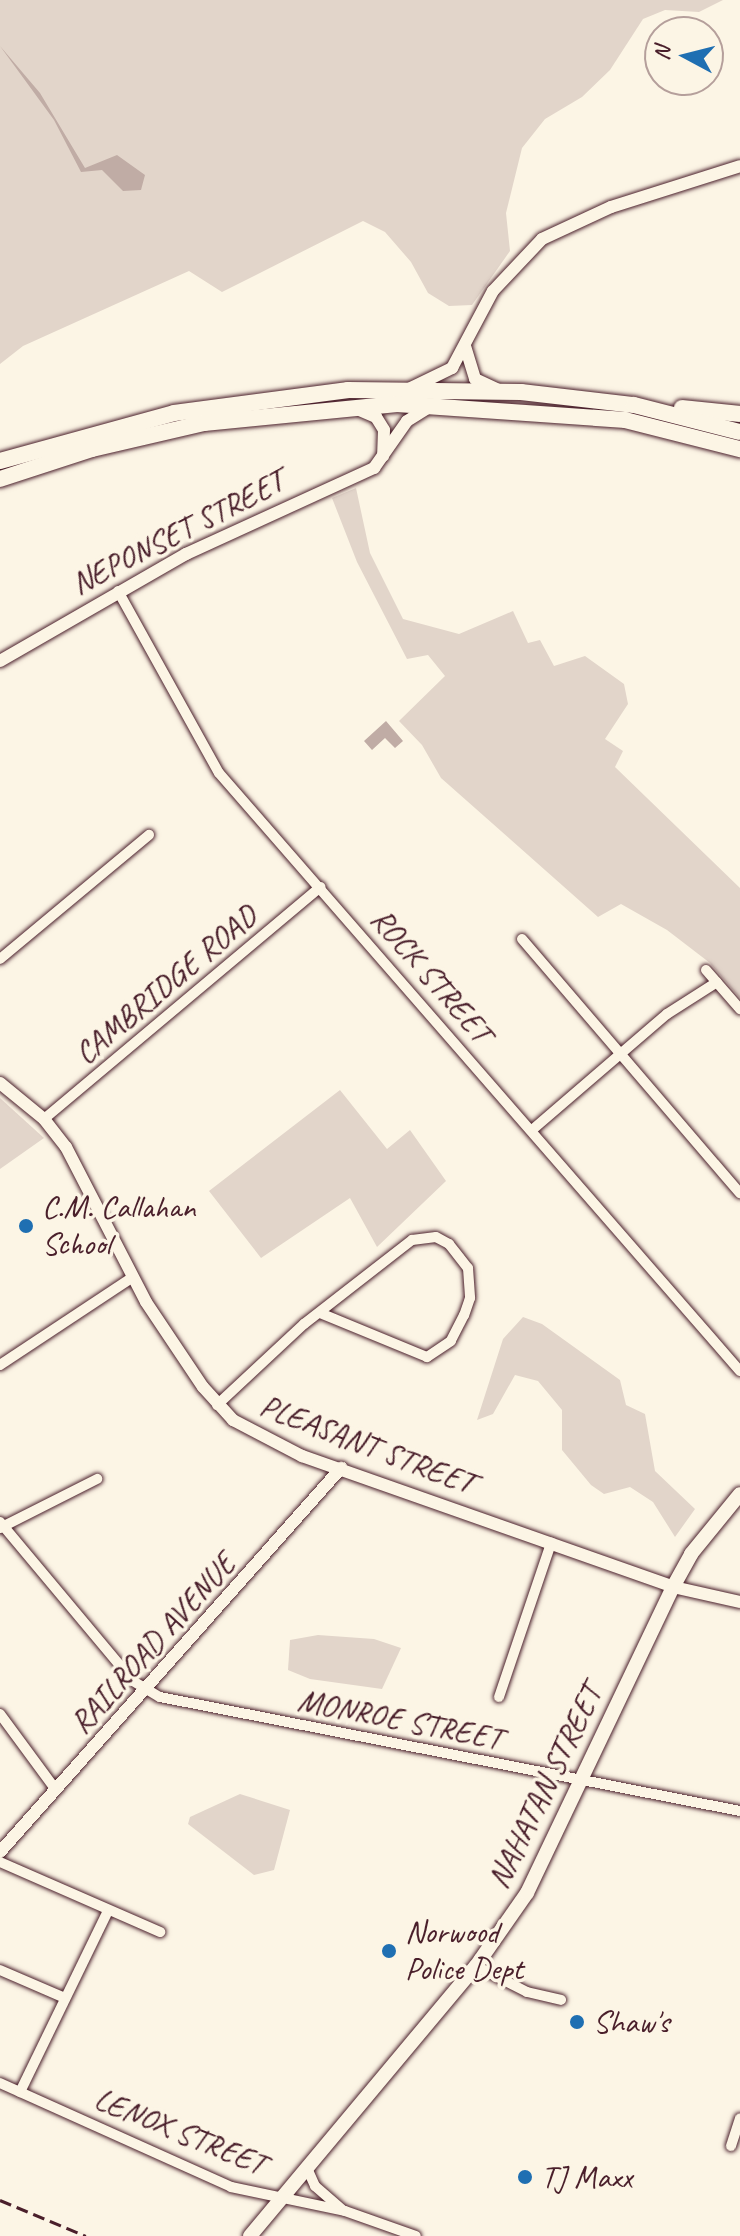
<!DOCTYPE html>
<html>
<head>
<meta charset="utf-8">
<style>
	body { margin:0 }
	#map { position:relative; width:740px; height:2236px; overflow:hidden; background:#fcf5e5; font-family:Caveat,sans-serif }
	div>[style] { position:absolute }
	.green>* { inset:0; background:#e2d5ca }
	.water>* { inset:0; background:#c0aca5 }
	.roads { filter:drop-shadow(0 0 2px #4a1f2b) drop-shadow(0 0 2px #4a1f2b) }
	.minor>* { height:10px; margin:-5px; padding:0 5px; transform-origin:5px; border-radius:5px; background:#fcf5e5 }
	.tertiary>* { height:12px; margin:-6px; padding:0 6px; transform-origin:6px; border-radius:6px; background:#fcf5e5 }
	.secondary>* { height:14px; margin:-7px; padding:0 7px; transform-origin:7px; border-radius:7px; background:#fcf5e5 }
	.primary>* { height:16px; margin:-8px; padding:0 8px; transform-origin:8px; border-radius:8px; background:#fcf5e5 }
	.rail>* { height:3px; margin-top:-1.5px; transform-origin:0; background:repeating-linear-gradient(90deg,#4a1f2b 0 12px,transparent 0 18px) }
	.dots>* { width:22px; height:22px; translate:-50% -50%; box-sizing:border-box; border:4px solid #fcf5e5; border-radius:50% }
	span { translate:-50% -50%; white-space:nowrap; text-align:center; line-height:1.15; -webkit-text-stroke:7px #fcf5e5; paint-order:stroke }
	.street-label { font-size:32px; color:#4a1f2b }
	.poi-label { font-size:32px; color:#4a1f2b }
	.left { translate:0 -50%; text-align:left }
	.north { position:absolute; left:644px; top:16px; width:80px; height:80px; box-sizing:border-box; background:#fcf5e5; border:2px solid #b59f9b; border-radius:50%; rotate:277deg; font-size:22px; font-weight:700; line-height:32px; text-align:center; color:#4a1f2b }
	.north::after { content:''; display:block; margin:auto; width:28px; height:36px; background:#1f6fb2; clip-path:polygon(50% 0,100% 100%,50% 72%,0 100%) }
</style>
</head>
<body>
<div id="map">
	<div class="green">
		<i style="clip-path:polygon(0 0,723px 0,699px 12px,665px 10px,643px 19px,610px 70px,582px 97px,545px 119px,522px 148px,506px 213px,510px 251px,472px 305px,449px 306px,428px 293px,411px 262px,385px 232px,363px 221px,222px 292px,189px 271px,23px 346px,0 364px)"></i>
		<i style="clip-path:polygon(356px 488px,370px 553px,403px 619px,459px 634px,513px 611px,528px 643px,540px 640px,554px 666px,585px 656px,624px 684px,628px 704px,605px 739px,623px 751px,615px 767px,740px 888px,740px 998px,710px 963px,667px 930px,621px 904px,598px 917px,441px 778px,422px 745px,399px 721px,445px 676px,428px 655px,407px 659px,357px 562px,332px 498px)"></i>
		<i style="clip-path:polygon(340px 1090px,387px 1149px,410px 1130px,446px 1181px,377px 1247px,350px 1198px,261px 1258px,209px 1191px)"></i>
		<i style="clip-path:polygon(0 1098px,44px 1138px,0 1169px)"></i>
		<i style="clip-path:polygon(523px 1317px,542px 1324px,620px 1380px,626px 1405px,645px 1414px,655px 1471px,695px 1509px,675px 1537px,653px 1502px,630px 1487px,604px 1494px,591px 1485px,562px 1450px,562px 1410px,538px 1381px,515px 1375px,493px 1414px,477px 1420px,503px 1339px)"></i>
		<i style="clip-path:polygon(318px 1635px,374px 1639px,401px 1648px,382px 1689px,310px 1679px,288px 1670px,290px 1640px)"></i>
		<i style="clip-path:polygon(240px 1794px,290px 1810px,274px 1870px,254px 1875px,188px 1824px,190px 1817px)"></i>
	</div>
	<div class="water">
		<i style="clip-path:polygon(0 46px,40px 93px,85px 168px,117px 155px,145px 175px,141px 190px,123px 191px,102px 170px,81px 172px,54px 120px)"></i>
		<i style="clip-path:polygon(386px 721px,403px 741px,395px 748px,385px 738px,372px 750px,364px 741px)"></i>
	</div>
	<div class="roads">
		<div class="minor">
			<i style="left:118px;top:591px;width:208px;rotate:61deg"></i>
			<i style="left:219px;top:773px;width:793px;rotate:48.94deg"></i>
			<i style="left:522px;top:939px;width:335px;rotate:49.4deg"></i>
			<i style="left:0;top:959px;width:194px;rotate:-39.8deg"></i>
			<i style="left:706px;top:970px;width:52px;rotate:48.9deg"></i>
			<i style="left:44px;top:1119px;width:361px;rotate:-40deg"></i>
			<i style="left:532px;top:1130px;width:178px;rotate:-40.7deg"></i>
			<i style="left:667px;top:1014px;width:59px;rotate:-32.6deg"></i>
			<i style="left:0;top:1365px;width:159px;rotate:-33.5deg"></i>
			<i style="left:217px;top:1405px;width:119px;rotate:-43deg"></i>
			<i style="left:304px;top:1324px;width:137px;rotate:-37.9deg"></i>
			<i style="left:412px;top:1240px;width:24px;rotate:-7deg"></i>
			<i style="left:436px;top:1237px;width:15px;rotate:28deg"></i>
			<i style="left:449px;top:1244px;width:31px;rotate:52deg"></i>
			<i style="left:468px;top:1268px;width:30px;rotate:86deg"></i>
			<i style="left:470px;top:1298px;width:18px;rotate:109deg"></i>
			<i style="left:464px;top:1315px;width:29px;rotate:117deg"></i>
			<i style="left:451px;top:1341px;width:29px;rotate:146deg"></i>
			<i style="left:427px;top:1357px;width:116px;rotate:-157.6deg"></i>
			<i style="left:0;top:1522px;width:207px;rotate:50.1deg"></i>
			<i style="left:133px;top:1681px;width:31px;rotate:31deg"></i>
			<i style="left:160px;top:1697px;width:591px;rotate:11.12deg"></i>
			<i style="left:0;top:1528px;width:109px;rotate:-26.8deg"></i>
			<i style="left:499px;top:1697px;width:163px;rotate:-71.3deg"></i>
			<i style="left:0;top:1714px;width:94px;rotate:53.6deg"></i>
			<i style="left:0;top:1862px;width:175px;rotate:23.6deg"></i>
			<i style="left:476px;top:1966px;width:57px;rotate:27deg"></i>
			<i style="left:527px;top:1992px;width:35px;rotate:13deg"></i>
			<i style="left:0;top:1970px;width:71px;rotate:23.3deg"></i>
			<i style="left:0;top:2083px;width:253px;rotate:24.2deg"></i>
			<i style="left:231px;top:2187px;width:116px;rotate:11.9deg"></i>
			<i style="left:345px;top:2211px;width:75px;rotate:19.4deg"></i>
			<i style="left:20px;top:2092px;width:201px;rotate:-64.1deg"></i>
			<i style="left:731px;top:2146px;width:29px;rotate:-72deg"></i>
			<i style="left:307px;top:2168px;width:20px;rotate:66deg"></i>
			<i style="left:315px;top:2186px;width:37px;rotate:41deg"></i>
		</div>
		<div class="tertiary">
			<i style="left:465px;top:346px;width:34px;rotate:73deg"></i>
			<i style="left:475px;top:379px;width:26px;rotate:25deg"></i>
			<i style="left:411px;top:388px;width:46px;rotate:-26deg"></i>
			<i style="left:452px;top:368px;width:87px;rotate:-62deg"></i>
			<i style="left:493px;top:291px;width:71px;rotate:-46.7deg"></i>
			<i style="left:542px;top:239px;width:76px;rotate:-24.9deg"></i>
			<i style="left:611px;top:207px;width:135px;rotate:-17.6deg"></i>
			<i style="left:357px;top:409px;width:21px;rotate:23deg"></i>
			<i style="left:376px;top:417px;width:15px;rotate:58deg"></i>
			<i style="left:384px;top:430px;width:26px;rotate:92deg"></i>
			<i style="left:0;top:661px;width:215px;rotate:-29.9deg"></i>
			<i style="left:186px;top:554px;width:207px;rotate:-24.6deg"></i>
			<i style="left:374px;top:468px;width:57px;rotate:-54.9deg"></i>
			<i style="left:407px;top:421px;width:25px;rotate:-32deg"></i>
			<i style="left:0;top:1083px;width:57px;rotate:39.3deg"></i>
			<i style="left:44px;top:1119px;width:36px;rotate:52deg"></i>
			<i style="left:66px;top:1147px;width:174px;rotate:62.7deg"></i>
			<i style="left:146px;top:1302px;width:102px;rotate:56.2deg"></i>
			<i style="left:203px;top:1387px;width:45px;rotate:47.7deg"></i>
			<i style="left:233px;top:1420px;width:78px;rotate:27.6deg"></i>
			<i style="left:302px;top:1456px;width:393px;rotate:19.4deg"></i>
			<i style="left:673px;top:1587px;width:69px;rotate:12.6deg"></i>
			<i style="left:0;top:1852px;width:514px;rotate:-48.39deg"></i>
		</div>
		<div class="secondary">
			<i style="left:250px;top:2236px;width:352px;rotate:-50.1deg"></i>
			<i style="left:476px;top:1966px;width:89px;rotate:-55.1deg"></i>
			<i style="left:527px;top:1893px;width:339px;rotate:-64.5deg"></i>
			<i style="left:673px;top:1587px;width:38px;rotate:-61deg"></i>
			<i style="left:691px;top:1554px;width:77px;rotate:-50.8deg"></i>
		</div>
		<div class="primary">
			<i style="left:682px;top:408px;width:58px;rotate:5.9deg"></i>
			<i style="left:0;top:461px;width:180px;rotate:-15.4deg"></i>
			<i style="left:174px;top:413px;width:176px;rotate:-7.5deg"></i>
			<i style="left:348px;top:390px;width:173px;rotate:0.7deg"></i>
			<i style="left:521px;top:392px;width:114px;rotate:6.6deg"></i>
			<i style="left:634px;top:405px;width:109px;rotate:14.3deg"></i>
			<i style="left:0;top:479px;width:97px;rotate:-18.1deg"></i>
			<i style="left:92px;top:449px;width:115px;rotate:-13.1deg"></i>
			<i style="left:204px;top:423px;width:194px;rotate:-5.6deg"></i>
			<i style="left:397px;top:404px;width:229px;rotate:4deg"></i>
			<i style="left:625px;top:420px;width:119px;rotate:14.2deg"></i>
		</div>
	</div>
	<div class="rail">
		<i style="left:0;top:2200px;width:93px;rotate:22.7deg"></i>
	</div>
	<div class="dots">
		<i style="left:26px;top:1226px;background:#1f6fb2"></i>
		<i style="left:389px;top:1951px;background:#1f6fb2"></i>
		<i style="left:577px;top:2022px;background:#1f6fb2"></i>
		<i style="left:525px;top:2177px;background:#1f6fb2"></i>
	</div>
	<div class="street-label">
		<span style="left:178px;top:533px;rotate:-27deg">NEPONSET STREET</span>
		<span style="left:431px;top:976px;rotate:49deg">ROCK STREET</span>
		<span style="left:166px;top:985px;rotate:-40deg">CAMBRIDGE ROAD</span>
		<span style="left:367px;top:1445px;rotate:21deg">PLEASANT STREET</span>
		<span style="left:153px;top:1644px;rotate:-48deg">RAILROAD AVENUE</span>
		<span style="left:400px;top:1720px;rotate:11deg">MONROE STREET</span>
		<span style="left:545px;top:1787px;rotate:-64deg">NAHATAN STREET</span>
		<span style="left:180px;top:2132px;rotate:22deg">LENOX STREET</span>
	</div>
	<div class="poi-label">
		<span class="left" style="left:42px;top:1226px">C.M. Callahan<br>School</span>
		<span class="left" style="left:405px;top:1951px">Norwood<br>Police Dept</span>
		<span class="left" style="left:593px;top:2022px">Shaw's</span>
		<span class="left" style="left:541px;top:2177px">TJ Maxx</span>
	</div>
	<div class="north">N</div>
</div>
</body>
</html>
